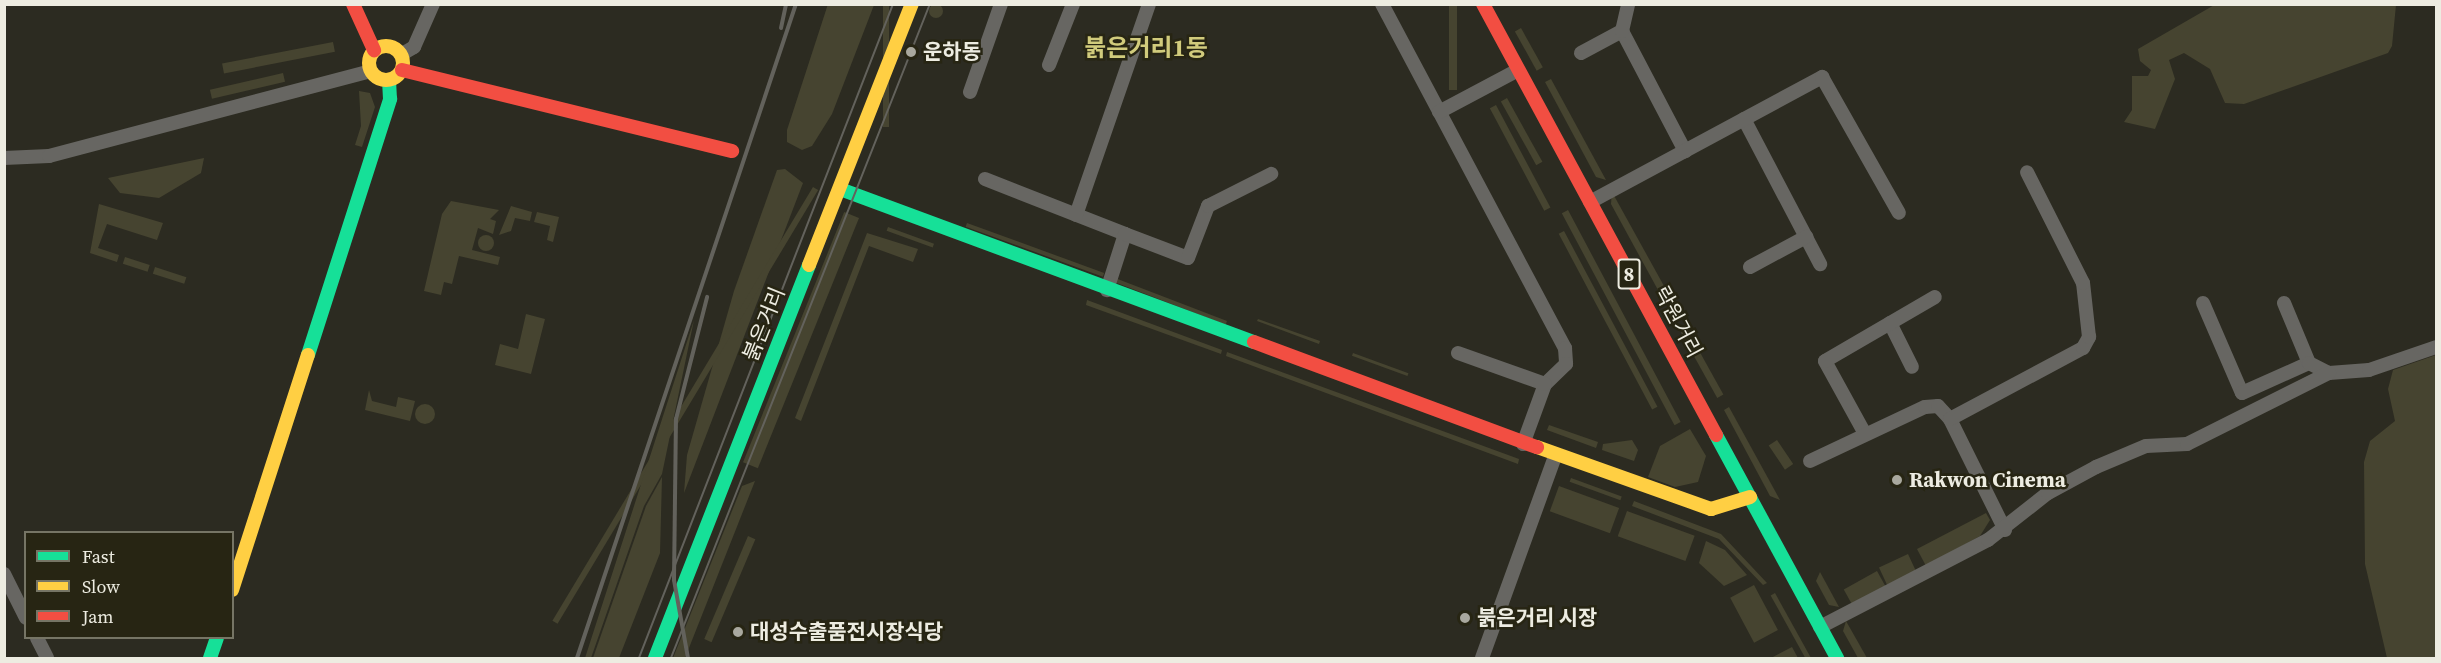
<!DOCTYPE html>
<html>
<head>
<meta charset="utf-8">
<style>
	body { margin:0 }
	#map { position:relative; width:2441px; height:663px; overflow:hidden; background:#2c2b21; font-family:"Source Serif 4","Noto Sans KR",serif }
	div>[style] { position:absolute }
	.green>* { inset:0; background:#464430; transform-origin:0 0 }
	.round { border-radius:50% }
	.street>* { height:14px; margin:-7px; padding:0 7px; transform-origin:7px; border-radius:7px; background:#676662 }
	.fast>* { height:14px; margin:-7px; padding:0 7px; transform-origin:7px; border-radius:7px; background:#16e098 }
	.slow>* { height:14px; margin:-7px; padding:0 7px; transform-origin:7px; border-radius:7px; background:#ffcf43 }
	.slow>.ring { margin:-7px; padding:0; box-sizing:content-box; background:none; border:14px solid #ffcf43; border-radius:50% }
	.jam>* { height:14px; margin:-7px; padding:0 7px; transform-origin:7px; border-radius:7px; background:#f24e42 }
	.tram>* { height:1.5px; margin:-0.75px; padding:0 0.75px; transform-origin:0.75px; border-radius:0.75px; background:#63625c }
	.rail>* { height:4px; margin:-2px; padding:0 2px; transform-origin:2px; border-radius:2px; background:#63625c }
	.dots>* { width:16px; height:16px; translate:-50% -50%; box-sizing:border-box; border:3px solid #272513; border-radius:50% }
	span { translate:-50% -50%; white-space:nowrap; text-align:center; line-height:1.15; -webkit-text-stroke:5px #272513; paint-order:stroke }
	.shield-label span { padding:2px 4px; background:#272513; border:2px solid; border-radius:4px; -webkit-text-stroke-width:0 }
	.shield-label { font-size:20px; color:#edece1; font-weight:700 }
	.poi-label { font-size:21px; color:#edece1; font-weight:700 }
	.left { translate:0 -50%; text-align:left }
	.street-label { font-size:21px; color:#edece1 }
	.quarter-label { font-size:24px; color:#d1cb7c; font-weight:700 }
	.frame { position:absolute; inset:0; border:6px solid #edece1; pointer-events:none }
	.legend { position:absolute; left:24px; top:531px; width:210px; height:108px; box-sizing:border-box; background:#272513; border:2px solid #767565; margin:0; padding:8px 10px; list-style:none; font-size:18px; color:#edece1 }
	.legend li { display:flex; align-items:center; gap:12px; height:30px }
	.legend b { width:30px; border:2px solid #767565 }
</style>
</head>
<body>
<div id="map">
	<div class="green">
		<i style="clip-path:polygon(828px 4px,874px 5px,832px 114px,812px 146px,802px 150px,787px 142px,787px 130px)"></i>
		<i style="clip-path:polygon(2216px 4px,2396px 5px,2392px 46px,2388px 53px,2244px 104px,2225px 103px,2210px 69px,2184px 53px,2169px 60px,2175px 79px,2155px 129px,2124px 122px,2132px 110px,2132px 76px,2148px 76px,2151px 70px,2140px 61px,2138px 49px)"></i>
		<i class="round" style="left:929px;top:4px;width:14px;height:14px"></i>
		<i style="left:883px;top:5px;width:6px;height:122px"></i>
		<i style="left:1449px;top:5px;width:8px;height:85px"></i>
		<i style="left:1521px;top:28px;width:45px;height:7px;rotate:61deg"></i>
		<i style="left:333px;top:42px;width:10px;height:113px;rotate:79deg"></i>
		<i style="left:283px;top:73px;width:9px;height:75px;rotate:77deg"></i>
		<i style="clip-path:polygon(1551px 79px,1606px 180px,1596px 177px,1545px 82px)"></i>
		<i style="clip-path:polygon(359px 91px,370px 93px,375px 107px,362px 147px,355px 145px,361px 126px)"></i>
		<i style="left:1507px;top:98px;width:73px;height:7px;rotate:61deg"></i>
		<i style="left:1496px;top:105px;width:116px;height:7px;rotate:62deg"></i>
		<i style="clip-path:polygon(204px 158px,201px 173px,159px 198px,120px 193px,108px 178px)"></i>
		<i style="clip-path:polygon(785px 169px,803px 183px,684px 493px,687px 455px,734px 291px,777px 170px)"></i>
		<i style="left:813px;top:187px;width:6px;height:506px;rotate:31deg"></i>
		<i style="clip-path:polygon(1612px 192px,1664px 286px,1658px 290px,1611px 204px)"></i>
		<i style="clip-path:polygon(451px 201px,499px 210px,490px 219px,496px 221px,493px 234px,478px 228px,472px 250px,500px 257px,498px 265px,459px 256px,452px 284px,444px 282px,441px 295px,424px 291px,442px 214px)"></i>
		<i style="clip-path:polygon(99px 204px,163px 223px,157px 240px,107px 224px,98px 248px,119px 255px,117px 262px,90px 253px)"></i>
		<i style="clip-path:polygon(511px 206px,532px 212px,530px 221px,515px 218px,511px 231px,499px 235px)"></i>
		<i style="left:1568px;top:210px;width:240px;height:7px;rotate:62deg"></i>
		<i style="clip-path:polygon(537px 212px,559px 217px,553px 242px,547px 240px,550px 226px,534px 222px)"></i>
		<i style="left:859px;top:218px;width:270px;height:16px;rotate:112deg"></i>
		<i style="left:967px;top:223px;width:146px;height:4px;rotate:20deg"></i>
		<i style="left:888px;top:227px;width:49px;height:4px;rotate:20deg"></i>
		<i style="left:1564px;top:231px;width:199px;height:6px;rotate:62deg"></i>
		<i style="clip-path:polygon(867px 233px,918px 249px,913px 262px,869px 246px,801px 421px,795px 418px)"></i>
		<i class="round" style="left:478px;top:235px;width:16px;height:16px"></i>
		<i style="left:125px;top:257px;width:26px;height:7px;rotate:18deg"></i>
		<i style="left:155px;top:267px;width:33px;height:7px;rotate:18deg"></i>
		<i style="left:1115px;top:278px;width:120px;height:4px;rotate:21deg"></i>
		<i style="clip-path:polygon(1087px 300px,1222px 350px,1221px 354px,1086px 305px)"></i>
		<i style="clip-path:polygon(526px 314px,545px 319px,531px 374px,495px 365px,500px 344px,518px 349px)"></i>
		<i style="clip-path:polygon(1258px 319px,1320px 341px,1319px 344px,1257px 321px)"></i>
		<i style="clip-path:polygon(694px 320px,662px 474px,644px 506px,591px 658px,585px 658px)"></i>
		<i style="left:1687px;top:329px;width:75px;height:7px;rotate:61deg"></i>
		<i style="clip-path:polygon(1227px 352px,1519px 459px,1518px 464px,1226px 356px)"></i>
		<i style="left:1353px;top:353px;width:59px;height:3px;rotate:20deg"></i>
		<i style="clip-path:polygon(2436px 355px,2436px 658px,2387px 658px,2365px 564px,2364px 462px,2370px 441px,2395px 421px,2388px 389px,2393px 370px)"></i>
		<i style="clip-path:polygon(369px 390px,372px 401px,396px 407px,398px 397px,415px 401px,410px 421px,365px 410px)"></i>
		<i class="round" style="left:415px;top:404px;width:20px;height:20px"></i>
		<i style="clip-path:polygon(1729px 407px,1780px 500px,1770px 496px,1724px 410px)"></i>
		<i style="clip-path:polygon(1549px 425px,1598px 442px,1596px 448px,1547px 430px)"></i>
		<i style="clip-path:polygon(1690px 429px,1706px 456px,1698px 482px,1675px 487px,1648px 477px,1660px 446px)"></i>
		<i style="clip-path:polygon(1632px 440px,1638px 450px,1634px 461px,1602px 450px,1603px 444px)"></i>
		<i style="left:1777px;top:440px;width:29px;height:10px;rotate:56deg"></i>
		<i style="clip-path:polygon(662px 477px,660px 553px,619px 658px,593px 658px,646px 506px)"></i>
		<i style="left:1571px;top:478px;width:54px;height:4px;rotate:20deg"></i>
		<i style="clip-path:polygon(755px 481px,685px 658px,673px 658px,742px 486px)"></i>
		<i style="left:1559px;top:486px;width:64px;height:27px;rotate:20deg"></i>
		<i style="clip-path:polygon(1634px 501px,1721px 534px,1767px 583px,1763px 585px,1719px 539px,1632px 506px)"></i>
		<i style="left:1627px;top:511px;width:72px;height:27px;rotate:20deg"></i>
		<i style="clip-path:polygon(1986px 513px,1990px 520px,1980px 536px,1926px 566px,1917px 549px)"></i>
		<i style="left:748px;top:536px;width:8px;height:112px;rotate:23deg"></i>
		<i style="clip-path:polygon(1706px 541px,1725px 550px,1747px 575px,1724px 586px,1699px 563px)"></i>
		<i style="left:1908px;top:554px;width:19px;height:32px;rotate:65deg"></i>
		<i style="left:1877px;top:571px;width:18px;height:38px;rotate:61deg"></i>
		<i style="clip-path:polygon(1820px 572px,1839px 607px,1829px 605px,1816px 581px)"></i>
		<i style="left:1754px;top:585px;width:51px;height:27px;rotate:62deg"></i>
		<i style="left:1775px;top:593px;width:74px;height:5px;rotate:61deg"></i>
		<i style="clip-path:polygon(1846px 621px,1867px 658px,1858px 658px,1843px 631px)"></i>
		<i style="clip-path:polygon(1792px 647px,1798px 658px,1771px 658px)"></i>
	</div>
	<div class="street">
		<i style="left:1382px;top:4px;width:390px;rotate:62deg"></i>
		<i style="left:1565px;top:348px;width:16px;rotate:86deg"></i>
		<i style="left:1566px;top:364px;width:29px;rotate:136deg"></i>
		<i style="left:1545px;top:384px;width:64px;rotate:110.1deg"></i>
		<i style="left:1622px;top:31px;width:136px;rotate:62.3deg"></i>
		<i style="left:1581px;top:53px;width:47px;rotate:-28.2deg"></i>
		<i style="left:1622px;top:31px;width:28px;rotate:-77deg"></i>
		<i style="left:402px;top:54px;width:14px;rotate:-30deg"></i>
		<i style="left:414px;top:47px;width:47px;rotate:-66.2deg"></i>
		<i style="left:1049px;top:65px;width:66px;rotate:-68.5deg"></i>
		<i style="left:970px;top:92px;width:93px;rotate:-70.6deg"></i>
		<i style="left:1439px;top:112px;width:89px;rotate:-28deg"></i>
		<i style="left:1744px;top:119px;width:164px;rotate:62.3deg"></i>
		<i style="left:4px;top:158px;width:45px;rotate:-2.5deg"></i>
		<i style="left:49px;top:156px;width:333px;rotate:-14.8deg"></i>
		<i style="left:985px;top:179px;width:150px;rotate:21.4deg"></i>
		<i style="left:1125px;top:234px;width:59px;rotate:107.8deg"></i>
		<i style="left:1590px;top:202px;width:264px;rotate:-28.3deg"></i>
		<i style="left:1822px;top:77px;width:156px;rotate:60.5deg"></i>
		<i style="left:1076px;top:215px;width:223px;rotate:-70.9deg"></i>
		<i style="left:1125px;top:234px;width:67px;rotate:20.9deg"></i>
		<i style="left:1188px;top:258px;width:56px;rotate:-69deg"></i>
		<i style="left:1208px;top:206px;width:71px;rotate:-26.9deg"></i>
		<i style="left:1750px;top:267px;width:64px;rotate:-28.2deg"></i>
		<i style="left:2203px;top:303px;width:98px;rotate:66.6deg"></i>
		<i style="left:2242px;top:393px;width:73px;rotate:-24.1deg"></i>
		<i style="left:2284px;top:303px;width:65px;rotate:67.4deg"></i>
		<i style="left:2309px;top:363px;width:22px;rotate:27deg"></i>
		<i style="left:2329px;top:373px;width:40px;rotate:-4.3deg"></i>
		<i style="left:2369px;top:370px;width:71px;rotate:-18.9deg"></i>
		<i style="left:1890px;top:323px;width:49px;rotate:63.4deg"></i>
		<i style="left:1458px;top:353px;width:92px;rotate:19.6deg"></i>
		<i style="left:1864px;top:432px;width:81px;rotate:-118.8deg"></i>
		<i style="left:1825px;top:361px;width:127px;rotate:-30.2deg"></i>
		<i style="left:1810px;top:461px;width:127px;rotate:-25.2deg"></i>
		<i style="left:1925px;top:407px;width:13px;rotate:-4deg"></i>
		<i style="left:1938px;top:406px;width:18px;rotate:47deg"></i>
		<i style="left:2005px;top:530px;width:124px;rotate:-116.4deg"></i>
		<i style="left:1950px;top:419px;width:151px;rotate:-28.1deg"></i>
		<i style="left:2083px;top:348px;width:13px;rotate:-61deg"></i>
		<i style="left:2089px;top:337px;width:54px;rotate:-96.3deg"></i>
		<i style="left:2083px;top:283px;width:124px;rotate:-116.8deg"></i>
		<i style="left:4px;top:574px;width:49px;rotate:63.4deg"></i>
		<i style="left:1820px;top:627px;width:189px;rotate:-27.4deg"></i>
		<i style="left:1988px;top:540px;width:76px;rotate:-38.1deg"></i>
		<i style="left:2048px;top:493px;width:55px;rotate:-28.4deg"></i>
		<i style="left:2096px;top:467px;width:54px;rotate:-22.8deg"></i>
		<i style="left:2146px;top:446px;width:41px;rotate:-2.8deg"></i>
		<i style="left:2187px;top:444px;width:159px;rotate:-26.6deg"></i>
		<i style="left:37px;top:638px;width:22px;rotate:63deg"></i>
		<i style="left:1482px;top:658px;width:215px;rotate:-70.1deg"></i>
	</div>
	<div class="fast">
		<i style="left:840px;top:189px;width:441px;rotate:20.3deg"></i>
		<i style="left:308px;top:355px;width:269px;rotate:-72.2deg"></i>
		<i style="left:390px;top:99px;width:19px;rotate:-93deg"></i>
		<i style="left:1716px;top:435px;width:254px;rotate:61.5deg"></i>
		<i style="left:210px;top:658px;width:21px;rotate:-71deg"></i>
		<i style="left:655px;top:658px;width:422px;rotate:-68.6deg"></i>
	</div>
	<div class="slow">
		<i class="ring" style="left:369px;top:46px;width:20px;height:20px"></i>
		<i style="left:809px;top:265px;width:281px;rotate:-68.5deg"></i>
		<i style="left:1537px;top:447px;width:185px;rotate:19.6deg"></i>
		<i style="left:1711px;top:509px;width:41px;rotate:-17.1deg"></i>
		<i style="left:232px;top:590px;width:247px;rotate:-72.1deg"></i>
	</div>
	<div class="jam">
		<i style="left:353px;top:4px;width:51px;rotate:65.5deg"></i>
		<i style="left:1483px;top:4px;width:490px;rotate:61.6deg"></i>
		<i style="left:402px;top:70px;width:340px;rotate:13.8deg"></i>
		<i style="left:1254px;top:342px;width:302px;rotate:20.4deg"></i>
	</div>
	<div class="tram">
		<i style="left:639px;top:658px;width:702px;rotate:-68.77deg"></i>
		<i style="left:671px;top:658px;width:703px;rotate:-68.4deg"></i>
	</div>
	<div class="rail">
		<i style="left:781px;top:28px;width:25px;rotate:-78deg"></i>
		<i style="left:577px;top:658px;width:690px;rotate:-71.49deg"></i>
		<i style="left:688px;top:658px;width:79px;rotate:-100.2deg"></i>
		<i style="left:674px;top:580px;width:161px;rotate:-89.3deg"></i>
		<i style="left:676px;top:419px;width:126px;rotate:-75.7deg"></i>
	</div>
	<div class="dots">
		<i style="left:911px;top:52px;background:#a9a89e"></i>
		<i style="left:1897px;top:480px;background:#a9a89e"></i>
		<i style="left:1465px;top:618px;background:#a9a89e"></i>
		<i style="left:738px;top:632px;background:#a9a89e"></i>
	</div>
	<div class="shield-label">
		<span style="left:1629px;top:274px">8</span>
	</div>
	<div class="poi-label">
		<span class="left" style="left:923px;top:52px">운하동</span>
		<span class="left" style="left:1909px;top:480px">Rakwon Cinema</span>
		<span class="left" style="left:1477px;top:618px">붉은거리 시장</span>
		<span class="left" style="left:750px;top:632px">대성수출품전시장식당</span>
	</div>
	<div class="street-label">
		<span style="left:1678px;top:322px;rotate:62deg">락원거리</span>
		<span style="left:764px;top:324px;rotate:-68deg">붉은거리</span>
	</div>
	<div class="quarter-label">
		<span style="left:1146px;top:48px">붉은거리1동</span>
	</div>
	<div class="frame"></div>
	<ul class="legend">
	<li><b style="height:8px;background:#16e098"></b>Fast</li>
	<li><b style="height:8px;background:#ffcf43"></b>Slow</li>
	<li><b style="height:8px;background:#f24e42"></b>Jam</li>
	</ul>
</div>
</body>
</html>
